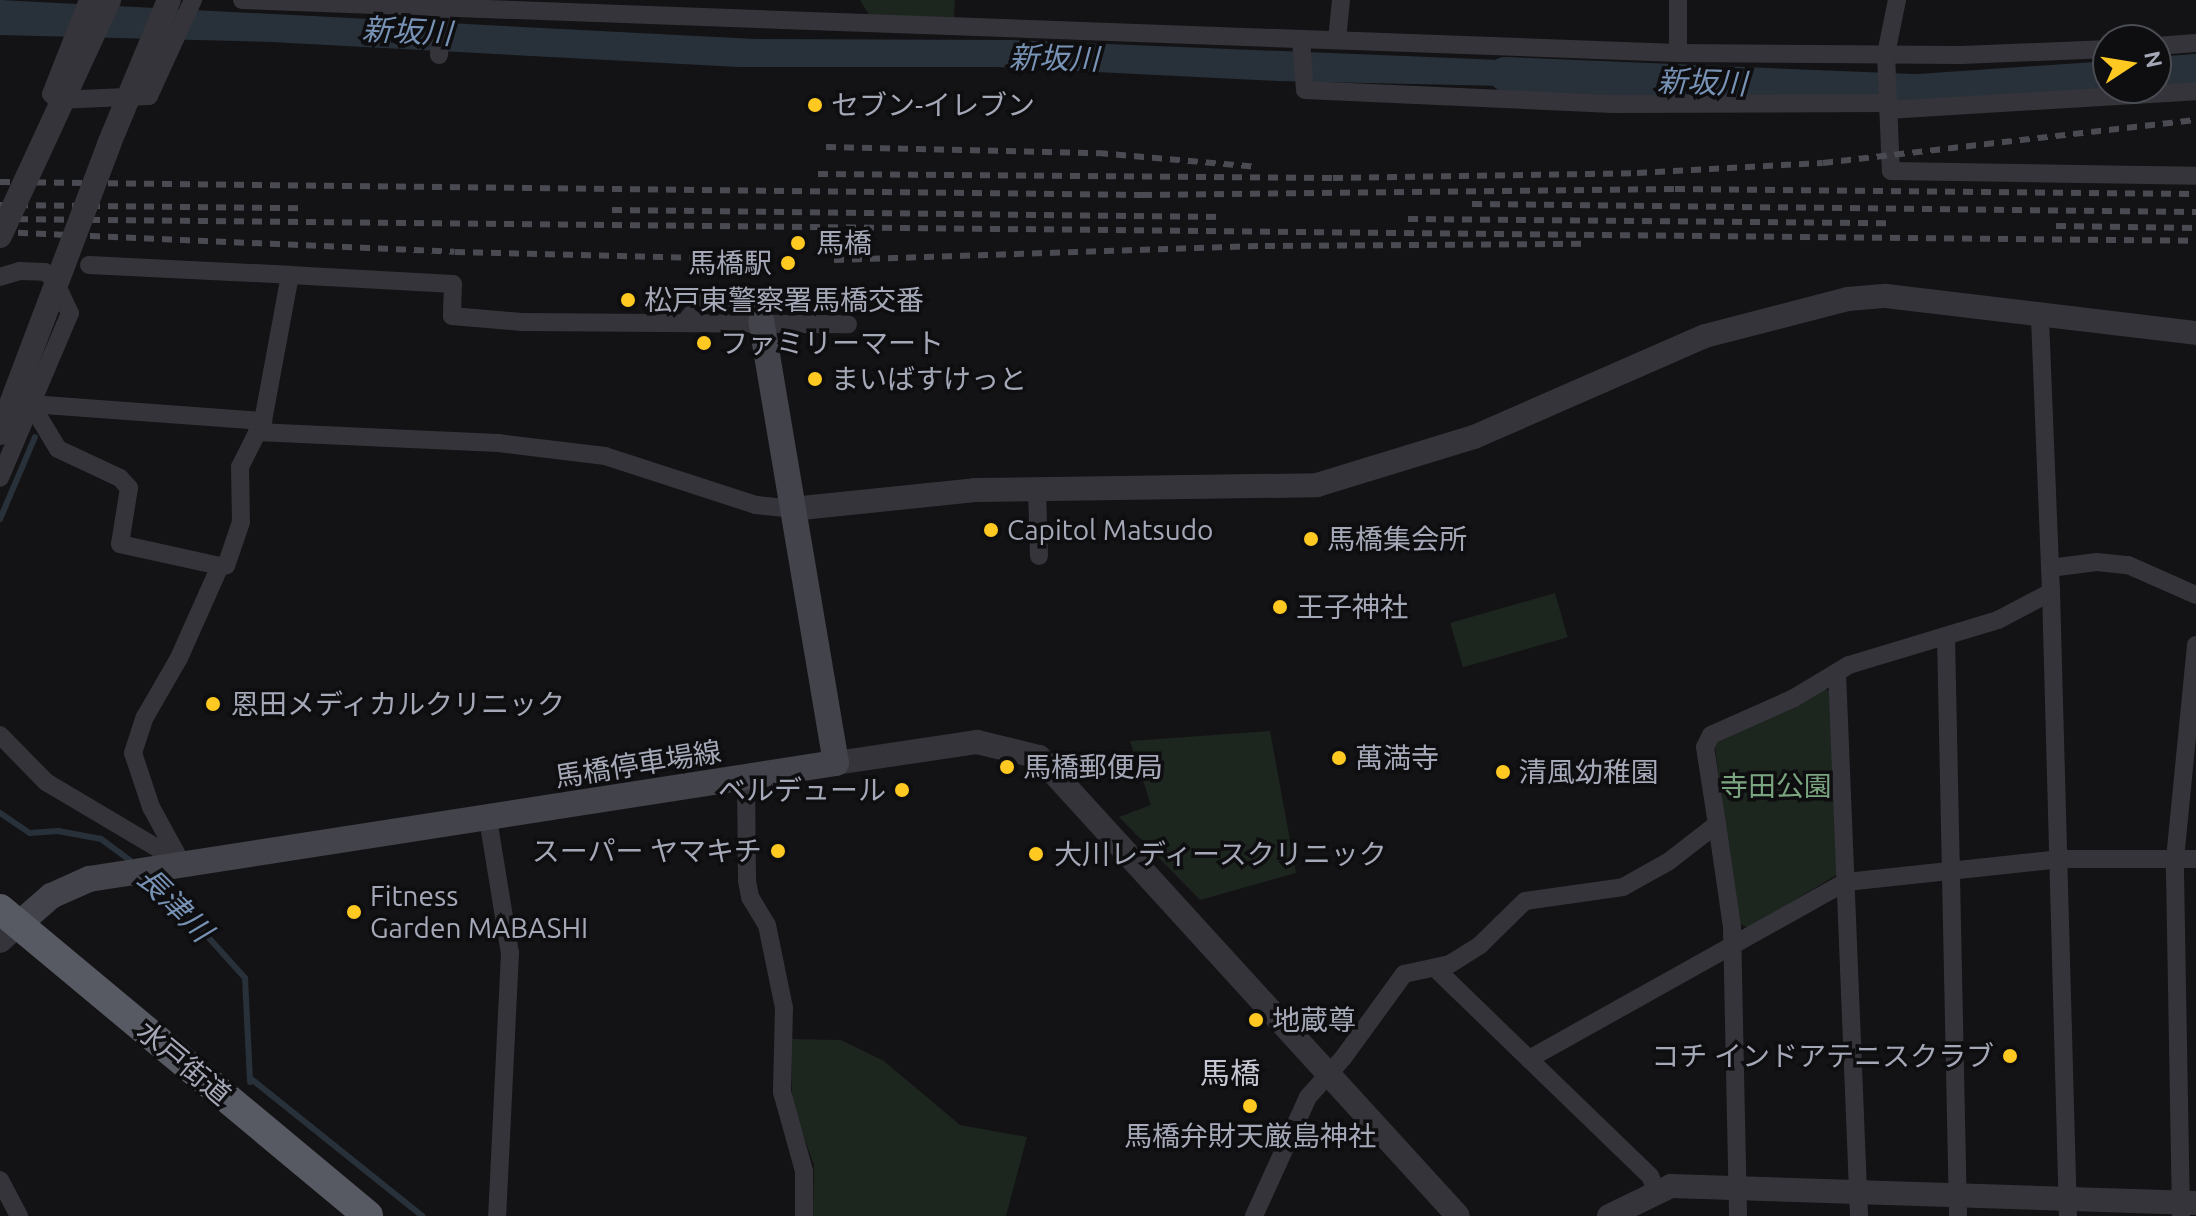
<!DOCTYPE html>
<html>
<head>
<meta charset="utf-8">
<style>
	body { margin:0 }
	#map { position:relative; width:2196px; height:1216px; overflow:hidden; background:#131315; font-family:Ubuntu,"Noto Sans JP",sans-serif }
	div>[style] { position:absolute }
	.green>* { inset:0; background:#1d251f; transform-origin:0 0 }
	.water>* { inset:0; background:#28313a }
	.stream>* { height:6px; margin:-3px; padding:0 3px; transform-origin:3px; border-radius:3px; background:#28313a }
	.river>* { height:34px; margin:-17px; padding:0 17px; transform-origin:17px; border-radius:17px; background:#28313a }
	.minor>* { height:18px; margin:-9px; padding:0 9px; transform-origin:9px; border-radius:9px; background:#34343a }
	.tertiary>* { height:24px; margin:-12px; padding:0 12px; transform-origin:12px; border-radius:12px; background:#34343a }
	.secondary>* { height:26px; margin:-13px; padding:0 13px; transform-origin:13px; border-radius:13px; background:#42434b }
	.trunk>* { height:30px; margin:-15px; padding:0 15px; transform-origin:15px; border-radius:15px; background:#585a63 }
	.rail>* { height:6px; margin-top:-3px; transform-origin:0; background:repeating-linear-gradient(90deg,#494a52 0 10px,transparent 0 18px) }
	.tertiary-bridge>* { height:24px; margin:-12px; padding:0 12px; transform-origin:12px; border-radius:12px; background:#34343a }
	.dots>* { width:22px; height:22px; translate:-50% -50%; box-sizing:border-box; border:4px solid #0e0e10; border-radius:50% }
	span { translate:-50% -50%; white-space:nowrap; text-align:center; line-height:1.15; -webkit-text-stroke:7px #0e0e10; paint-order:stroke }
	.poi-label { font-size:28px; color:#a4a8b7 }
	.left { translate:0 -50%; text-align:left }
	.right { translate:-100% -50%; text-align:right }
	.street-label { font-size:28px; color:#a4a8b7 }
	.park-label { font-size:28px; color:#79a47f }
	.water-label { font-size:30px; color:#7792b5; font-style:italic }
	.neighbourhood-label { font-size:30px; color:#c5c7d2 }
	.north { position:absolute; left:2092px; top:24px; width:80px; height:80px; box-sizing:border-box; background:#0e0e10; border:2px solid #4a4c53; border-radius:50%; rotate:78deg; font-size:22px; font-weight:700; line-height:32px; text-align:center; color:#a4a8b7 }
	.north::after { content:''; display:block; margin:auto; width:28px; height:36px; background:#ffc921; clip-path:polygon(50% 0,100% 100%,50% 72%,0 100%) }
</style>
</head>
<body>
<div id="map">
	<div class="green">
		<i style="clip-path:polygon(860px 0,955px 0,954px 19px,869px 15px)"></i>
		<i style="left:1555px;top:593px;width:46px;height:109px;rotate:74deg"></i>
		<i style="clip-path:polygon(1822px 687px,1829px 691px,1838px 874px,1748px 928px,1737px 922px,1714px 740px)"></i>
		<i style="clip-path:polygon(1270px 731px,1296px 873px,1200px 900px,1119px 817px,1151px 805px,1130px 741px)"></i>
		<i style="clip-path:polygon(791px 1039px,841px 1040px,884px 1061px,960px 1125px,1027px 1137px,1006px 1216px,813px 1216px,814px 1165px,792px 1103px)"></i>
	</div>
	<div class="water">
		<i style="clip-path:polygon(0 0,755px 39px,1010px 40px,1552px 62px,1547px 87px,1278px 81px,997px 67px,739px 67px,271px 42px,0 35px)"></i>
	</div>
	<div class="stream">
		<i style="left:0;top:519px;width:89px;rotate:-66.9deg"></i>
		<i style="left:0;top:813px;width:36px;rotate:34deg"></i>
		<i style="left:30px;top:833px;width:28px;rotate:-4deg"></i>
		<i style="left:58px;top:831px;width:44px;rotate:10.5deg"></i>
		<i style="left:101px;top:839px;width:42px;rotate:36.3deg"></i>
		<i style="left:154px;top:877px;width:136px;rotate:48deg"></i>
		<i style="left:245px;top:978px;width:104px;rotate:87.2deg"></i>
		<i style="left:250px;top:1078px;width:221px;rotate:38.7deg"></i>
	</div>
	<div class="river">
		<i style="left:1505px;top:74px;width:414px;rotate:2.4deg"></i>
		<i style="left:1919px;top:91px;width:189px;rotate:-3.9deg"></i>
		<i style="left:2156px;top:74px;width:40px;rotate:-4.3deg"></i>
	</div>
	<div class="minor">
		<i style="left:88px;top:0;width:101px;rotate:111.5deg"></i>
		<i style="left:51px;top:94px;width:8px;rotate:45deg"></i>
		<i style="left:57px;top:100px;width:92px;rotate:-2.5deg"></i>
		<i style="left:149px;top:96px;width:106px;rotate:-65.4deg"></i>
		<i style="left:242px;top:0;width:1437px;rotate:2.11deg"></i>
		<i style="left:1678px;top:53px;width:283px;rotate:0.4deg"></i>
		<i style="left:1961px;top:55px;width:147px;rotate:-2.3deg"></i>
		<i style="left:1897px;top:0;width:55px;rotate:101.5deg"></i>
		<i style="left:1886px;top:54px;width:117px;rotate:87.6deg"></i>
		<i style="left:1891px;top:171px;width:305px;rotate:0.9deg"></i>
		<i style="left:1301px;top:39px;width:51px;rotate:85.5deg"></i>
		<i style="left:1305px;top:90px;width:308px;rotate:2.6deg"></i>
		<i style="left:1613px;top:104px;width:274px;rotate:-0.2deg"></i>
		<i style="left:1337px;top:40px;width:40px;rotate:-84.3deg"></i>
		<i style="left:2156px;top:46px;width:40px;rotate:-4.3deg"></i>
		<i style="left:1678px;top:53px;width:53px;rotate:-90deg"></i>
		<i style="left:439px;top:55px;width:47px;rotate:-85.1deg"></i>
		<i style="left:1888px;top:110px;width:309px;rotate:-3.5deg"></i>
		<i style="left:89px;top:265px;width:201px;rotate:2.8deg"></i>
		<i style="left:290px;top:275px;width:148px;rotate:100.5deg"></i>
		<i style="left:263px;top:421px;width:51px;rotate:116.6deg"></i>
		<i style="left:240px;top:467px;width:55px;rotate:89deg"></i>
		<i style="left:241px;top:522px;width:46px;rotate:108.8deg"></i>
		<i style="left:290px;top:275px;width:163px;rotate:3.2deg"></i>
		<i style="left:453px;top:284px;width:32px;rotate:92deg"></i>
		<i style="left:452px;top:316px;width:70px;rotate:4.9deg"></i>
		<i style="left:522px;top:322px;width:326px;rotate:0.4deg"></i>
		<i style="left:0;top:277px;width:21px;rotate:-17deg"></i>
		<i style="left:20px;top:271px;width:25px;rotate:2deg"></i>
		<i style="left:45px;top:272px;width:11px;rotate:38deg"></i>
		<i style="left:54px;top:279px;width:38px;rotate:65deg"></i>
		<i style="left:70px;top:313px;width:179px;rotate:113deg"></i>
		<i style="left:686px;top:321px;width:31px;rotate:-52deg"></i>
		<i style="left:705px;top:297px;width:48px;rotate:1.2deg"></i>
		<i style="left:753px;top:298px;width:24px;rotate:71deg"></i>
		<i style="left:257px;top:432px;width:241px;rotate:2.6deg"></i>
		<i style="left:498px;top:443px;width:108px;rotate:6.9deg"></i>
		<i style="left:605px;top:456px;width:159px;rotate:18deg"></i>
		<i style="left:756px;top:505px;width:36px;rotate:6deg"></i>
		<i style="left:1037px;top:489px;width:67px;rotate:88.3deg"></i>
		<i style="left:2050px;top:568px;width:47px;rotate:-7.3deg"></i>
		<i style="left:2097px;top:562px;width:31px;rotate:6deg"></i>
		<i style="left:2128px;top:565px;width:74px;rotate:23.8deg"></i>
		<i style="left:2051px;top:592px;width:624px;rotate:88.44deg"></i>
		<i style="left:1946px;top:636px;width:580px;rotate:88.81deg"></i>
		<i style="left:1837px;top:672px;width:544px;rotate:87.68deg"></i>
		<i style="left:0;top:735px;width:66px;rotate:45.6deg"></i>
		<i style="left:46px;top:782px;width:155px;rotate:30.7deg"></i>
		<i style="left:746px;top:779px;width:102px;rotate:89.4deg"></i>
		<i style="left:747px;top:881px;width:16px;rotate:79deg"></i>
		<i style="left:750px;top:897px;width:33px;rotate:59deg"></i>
		<i style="left:767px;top:925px;width:85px;rotate:78.4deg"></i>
		<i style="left:784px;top:1008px;width:84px;rotate:91.4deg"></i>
		<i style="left:782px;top:1092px;width:82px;rotate:74.4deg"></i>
		<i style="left:804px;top:1171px;width:45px;rotate:90deg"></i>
		<i style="left:488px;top:819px;width:136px;rotate:80.7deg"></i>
		<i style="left:510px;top:953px;width:263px;rotate:92.8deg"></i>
		<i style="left:1717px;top:824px;width:104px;rotate:81.7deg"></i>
		<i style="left:1732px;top:927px;width:289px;rotate:88.8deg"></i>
		<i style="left:181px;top:862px;width:63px;rotate:-118.6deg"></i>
		<i style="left:151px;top:807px;width:57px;rotate:-108.4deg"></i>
		<i style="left:133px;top:753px;width:38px;rotate:-72deg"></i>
		<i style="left:145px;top:717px;width:68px;rotate:-60deg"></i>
		<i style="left:179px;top:658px;width:101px;rotate:-66deg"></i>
		<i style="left:220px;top:566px;width:102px;rotate:-167.6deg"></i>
		<i style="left:120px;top:544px;width:57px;rotate:-80.9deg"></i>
		<i style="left:129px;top:488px;width:13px;rotate:-132deg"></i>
		<i style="left:120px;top:478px;width:68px;rotate:-154.9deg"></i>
		<i style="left:58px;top:449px;width:52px;rotate:-121deg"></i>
		<i style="left:31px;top:404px;width:233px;rotate:4.2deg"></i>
		<i style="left:1436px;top:969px;width:129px;rotate:44.1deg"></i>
		<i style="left:0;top:1180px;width:41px;rotate:62.2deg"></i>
		<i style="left:1656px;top:1190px;width:15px;rotate:-113deg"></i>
		<i style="left:1650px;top:1176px;width:168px;rotate:-136deg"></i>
		<i style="left:1529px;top:1059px;width:363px;rotate:-29.2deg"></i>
		<i style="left:1846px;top:882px;width:216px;rotate:-6.1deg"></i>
		<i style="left:2061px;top:859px;width:135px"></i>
		<i style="left:1254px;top:1216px;width:131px;rotate:-65.6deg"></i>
		<i style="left:1308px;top:1097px;width:52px;rotate:-48.1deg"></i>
		<i style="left:1343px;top:1058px;width:104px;rotate:-54deg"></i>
		<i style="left:1404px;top:974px;width:47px;rotate:-12.3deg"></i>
		<i style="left:1450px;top:964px;width:36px;rotate:-32deg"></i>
		<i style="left:1480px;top:945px;width:63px;rotate:-44.4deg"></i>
		<i style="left:1525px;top:901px;width:99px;rotate:-8.1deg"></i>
		<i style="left:1623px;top:887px;width:51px;rotate:-29.1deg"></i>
		<i style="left:1668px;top:862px;width:62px;rotate:-37.8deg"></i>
		<i style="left:1717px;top:824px;width:78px;rotate:-98.9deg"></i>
		<i style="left:1705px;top:747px;width:13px;rotate:-63deg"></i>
		<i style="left:1711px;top:735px;width:91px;rotate:-24deg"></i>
		<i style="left:1794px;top:698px;width:64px;rotate:-31deg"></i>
		<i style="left:1849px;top:665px;width:156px;rotate:-16.8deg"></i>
		<i style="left:1998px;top:620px;width:60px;rotate:-27.8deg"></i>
		<i style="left:2051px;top:592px;width:278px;rotate:-92.3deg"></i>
		<i style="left:2181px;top:1216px;width:357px;rotate:-91deg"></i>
		<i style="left:2175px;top:859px;width:215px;rotate:-84.4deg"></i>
	</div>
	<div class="tertiary">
		<i style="left:792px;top:509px;width:184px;rotate:-5.9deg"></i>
		<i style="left:975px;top:490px;width:342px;rotate:-0.8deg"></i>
		<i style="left:1317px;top:485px;width:164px;rotate:-17deg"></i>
		<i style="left:1474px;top:437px;width:252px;rotate:-23.6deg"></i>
		<i style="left:1705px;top:336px;width:148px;rotate:-14.5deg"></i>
		<i style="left:1848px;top:299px;width:38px;rotate:-5deg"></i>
		<i style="left:1886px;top:296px;width:312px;rotate:6.8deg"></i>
		<i style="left:836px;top:763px;width:143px;rotate:-8.5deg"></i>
		<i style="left:977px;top:742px;width:64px;rotate:13.6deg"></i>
		<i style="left:1039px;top:757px;width:621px;rotate:47.61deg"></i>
		<i style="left:0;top:941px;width:25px;rotate:-42deg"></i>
		<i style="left:1609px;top:1216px;width:69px;rotate:-25.8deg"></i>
		<i style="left:1671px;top:1186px;width:525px;rotate:1.85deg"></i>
	</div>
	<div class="secondary">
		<i style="left:19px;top:924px;width:43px;rotate:-41.2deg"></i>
		<i style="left:51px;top:896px;width:42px;rotate:-24.1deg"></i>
		<i style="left:89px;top:879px;width:756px;rotate:-8.83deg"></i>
		<i style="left:836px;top:763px;width:448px;rotate:-99.6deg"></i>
	</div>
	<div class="trunk">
		<i style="left:0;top:909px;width:479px;rotate:39.8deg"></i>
	</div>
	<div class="rail">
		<i style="left:826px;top:147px;width:272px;rotate:1.3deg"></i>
		<i style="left:1098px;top:153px;width:161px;rotate:5deg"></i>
		<i style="left:818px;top:174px;width:515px;rotate:0.45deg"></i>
		<i style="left:1333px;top:178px;width:304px;rotate:-0.9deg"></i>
		<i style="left:1637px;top:173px;width:186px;rotate:-3.1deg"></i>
		<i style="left:1823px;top:163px;width:375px;rotate:-6.6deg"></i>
		<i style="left:0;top:182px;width:1142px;rotate:0.65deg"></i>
		<i style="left:1142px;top:195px;width:533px;rotate:-0.64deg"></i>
		<i style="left:1675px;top:189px;width:521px;rotate:0.55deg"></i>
		<i style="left:1472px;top:204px;width:724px;rotate:0.63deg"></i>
		<i style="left:0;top:205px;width:304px;rotate:0.6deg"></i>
		<i style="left:612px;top:210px;width:612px;rotate:0.66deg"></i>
		<i style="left:0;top:219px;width:2196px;rotate:0.57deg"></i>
		<i style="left:1408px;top:219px;width:480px;rotate:0.5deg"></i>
		<i style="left:2056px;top:226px;width:140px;rotate:0.8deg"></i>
		<i style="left:0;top:232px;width:455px;rotate:2.5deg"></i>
		<i style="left:455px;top:252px;width:288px;rotate:1.4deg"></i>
		<i style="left:834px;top:260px;width:431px;rotate:-1.9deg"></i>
		<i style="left:1265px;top:246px;width:319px;rotate:-0.4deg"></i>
	</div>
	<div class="tertiary-bridge">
		<i style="left:0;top:236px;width:260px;rotate:-65.2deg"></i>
		<i style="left:0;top:433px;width:309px;rotate:-69.3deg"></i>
		<i style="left:109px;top:144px;width:156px;rotate:-67.4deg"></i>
	</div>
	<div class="dots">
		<i style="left:815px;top:105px;background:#ffc921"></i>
		<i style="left:798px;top:243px;background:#ffc921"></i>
		<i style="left:788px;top:263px;background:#ffc921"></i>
		<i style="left:628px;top:300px;background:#ffc921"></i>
		<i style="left:704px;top:343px;background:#ffc921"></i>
		<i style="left:815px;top:379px;background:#ffc921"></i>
		<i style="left:991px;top:530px;background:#ffc921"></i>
		<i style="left:1311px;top:539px;background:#ffc921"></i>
		<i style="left:1280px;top:607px;background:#ffc921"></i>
		<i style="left:213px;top:704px;background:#ffc921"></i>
		<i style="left:1339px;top:758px;background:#ffc921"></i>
		<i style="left:1007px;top:767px;background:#ffc921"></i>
		<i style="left:1503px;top:772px;background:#ffc921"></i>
		<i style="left:902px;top:790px;background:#ffc921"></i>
		<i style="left:778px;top:851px;background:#ffc921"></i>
		<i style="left:1036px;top:854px;background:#ffc921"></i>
		<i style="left:354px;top:912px;background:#ffc921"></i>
		<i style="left:1256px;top:1020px;background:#ffc921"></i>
		<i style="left:2010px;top:1056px;background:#ffc921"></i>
		<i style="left:1250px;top:1106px;background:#ffc921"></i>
	</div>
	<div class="poi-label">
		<span class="left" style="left:831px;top:105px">セブン-イレブン</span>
		<span class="left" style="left:816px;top:243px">馬橋</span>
		<span class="right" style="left:772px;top:263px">馬橋駅</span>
		<span class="left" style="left:644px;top:300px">松戸東警察署馬橋交番</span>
		<span class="left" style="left:720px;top:343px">ファミリーマート</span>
		<span class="left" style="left:831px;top:379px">まいばすけっと</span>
		<span class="left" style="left:1007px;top:530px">Capitol Matsudo</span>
		<span class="left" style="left:1327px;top:539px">馬橋集会所</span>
		<span class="left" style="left:1296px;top:607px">王子神社</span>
		<span class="left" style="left:231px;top:704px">恩田メディカルクリニック</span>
		<span class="left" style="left:1355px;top:758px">萬満寺</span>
		<span class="left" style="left:1023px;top:767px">馬橋郵便局</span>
		<span class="left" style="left:1519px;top:772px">清風幼稚園</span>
		<span class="right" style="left:886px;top:790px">ベルデュール</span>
		<span class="right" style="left:762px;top:851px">スーパー ヤマキチ</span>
		<span class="left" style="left:1054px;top:854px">大川レディースクリニック</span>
		<span class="left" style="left:370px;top:912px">Fitness<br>Garden MABASHI</span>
		<span class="left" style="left:1272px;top:1020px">地蔵尊</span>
		<span class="right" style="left:1994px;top:1056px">コチ インドアテニスクラブ</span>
		<span style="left:1250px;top:1136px">馬橋弁財天厳島神社</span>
	</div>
	<div class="street-label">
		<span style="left:638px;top:764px;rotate:-9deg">馬橋停車場線</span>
		<span style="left:184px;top:1063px;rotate:40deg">水戸街道</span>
	</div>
	<div class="park-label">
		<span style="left:1776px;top:786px">寺田公園</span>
	</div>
	<div class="water-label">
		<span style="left:407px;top:31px;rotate:3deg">新坂川</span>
		<span style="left:1054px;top:58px;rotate:1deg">新坂川</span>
		<span style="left:1702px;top:82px;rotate:2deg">新坂川</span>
		<span style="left:175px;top:904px;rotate:45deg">長津川</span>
	</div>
	<div class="neighbourhood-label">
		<span style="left:1230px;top:1073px">馬橋</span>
	</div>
	<div class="north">N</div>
</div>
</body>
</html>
